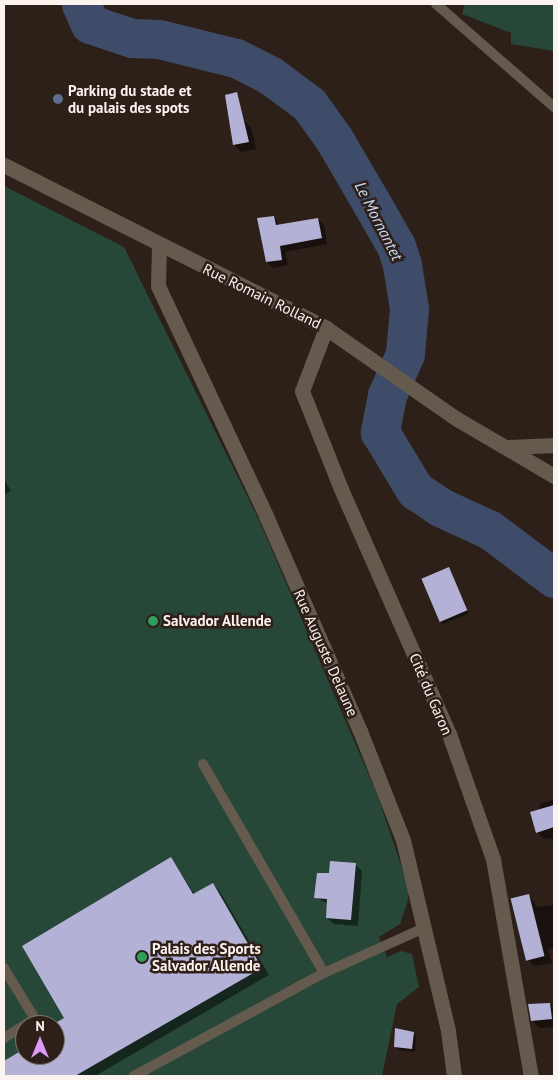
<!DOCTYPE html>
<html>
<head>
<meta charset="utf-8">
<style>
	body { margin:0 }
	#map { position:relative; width:558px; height:1080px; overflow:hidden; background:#2d2019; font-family:"PT Sans",sans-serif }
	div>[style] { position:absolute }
	.green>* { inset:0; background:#274839 }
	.shadow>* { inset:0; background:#0007 }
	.river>* { height:39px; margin:-19.5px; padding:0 19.5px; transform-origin:19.5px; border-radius:19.5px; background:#3e4c69 }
	.building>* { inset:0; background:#b4b1d6; transform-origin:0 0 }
	.lane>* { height:10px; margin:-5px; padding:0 5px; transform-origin:5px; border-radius:5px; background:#645a4e }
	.street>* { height:15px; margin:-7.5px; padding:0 7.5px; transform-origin:7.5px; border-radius:7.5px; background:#645a4e }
	.dots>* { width:14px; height:14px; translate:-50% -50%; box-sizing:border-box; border:2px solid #2d2019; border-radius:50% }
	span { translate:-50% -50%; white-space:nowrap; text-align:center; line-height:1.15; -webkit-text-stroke:5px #2d2019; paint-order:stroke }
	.poi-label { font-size:15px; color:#fcf2ee; font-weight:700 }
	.left { translate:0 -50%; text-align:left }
	.street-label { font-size:15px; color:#fcf2ee }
	.water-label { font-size:16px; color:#c6d7f7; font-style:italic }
	.frame { position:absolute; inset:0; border:5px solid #fcf2ee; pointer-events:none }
	.north { position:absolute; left:15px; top:1015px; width:50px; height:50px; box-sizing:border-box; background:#2d2019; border:1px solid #80746e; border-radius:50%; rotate:0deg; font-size:14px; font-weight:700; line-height:20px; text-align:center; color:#fcf2ee }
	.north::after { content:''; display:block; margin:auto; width:18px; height:22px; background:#db99f5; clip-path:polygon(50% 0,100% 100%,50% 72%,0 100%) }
</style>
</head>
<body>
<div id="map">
	<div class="green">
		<i style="clip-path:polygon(465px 4px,554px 4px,554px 51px,511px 44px,511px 33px,462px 14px)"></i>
		<i style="clip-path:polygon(evenodd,4px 186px,124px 247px,259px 520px,377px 794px,409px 889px,407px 904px,400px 924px,379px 937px,387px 957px,401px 951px,412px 954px,419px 987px,397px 1004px,382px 1076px,4px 1076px,4px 186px,25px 1025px,55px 1025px,55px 1055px,25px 1055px,25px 1025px)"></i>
	</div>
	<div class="shadow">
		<i style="clip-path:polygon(243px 120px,251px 127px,256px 149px,241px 152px,234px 144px)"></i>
		<i style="clip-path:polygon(274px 217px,280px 226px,318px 219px,324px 225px,327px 244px,285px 252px,288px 265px,273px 268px,267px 262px)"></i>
		<i style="clip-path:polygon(4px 479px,11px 491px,4px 495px)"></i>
		<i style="clip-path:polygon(449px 569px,469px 613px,443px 624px,440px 621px)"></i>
		<i style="clip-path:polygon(554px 800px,554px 842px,550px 838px,544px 839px,537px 832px,540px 804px)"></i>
		<i style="clip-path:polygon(171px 859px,195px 895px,213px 884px,220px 892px,269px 975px,95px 1076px,4px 1076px,4px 1063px,25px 1050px,25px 1055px,55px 1055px,55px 1025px,66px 1018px)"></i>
		<i style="clip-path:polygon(355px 864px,362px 871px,358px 926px,334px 924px,327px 918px,328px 904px,316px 897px,330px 875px)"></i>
		<i style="clip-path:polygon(529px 896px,537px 907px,554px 905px,554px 948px,548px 949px,552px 963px,534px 966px,526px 958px)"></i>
		<i style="clip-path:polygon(550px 1004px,554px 1009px,554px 1027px,540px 1028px,532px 1021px)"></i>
		<i style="clip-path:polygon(413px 1033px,416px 1036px,415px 1052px,398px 1050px,395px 1046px)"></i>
	</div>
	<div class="river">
		<i style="left:81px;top:4px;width:22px;rotate:66deg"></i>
		<i style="left:90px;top:24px;width:44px;rotate:18.4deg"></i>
		<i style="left:132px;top:38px;width:27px;rotate:2deg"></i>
		<i style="left:159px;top:39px;width:79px;rotate:13.9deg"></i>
		<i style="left:236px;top:58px;width:39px;rotate:27deg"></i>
		<i style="left:271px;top:76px;width:47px;rotate:36.4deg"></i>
		<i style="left:309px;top:104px;width:43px;rotate:54.5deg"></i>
		<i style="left:334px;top:139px;width:75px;rotate:59.7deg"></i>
		<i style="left:372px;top:204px;width:48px;rotate:60.3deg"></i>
		<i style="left:396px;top:246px;width:20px;rotate:72deg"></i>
		<i style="left:402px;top:265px;width:44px;rotate:80.8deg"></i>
		<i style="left:409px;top:308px;width:46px;rotate:95deg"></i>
		<i style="left:405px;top:354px;width:45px;rotate:113.7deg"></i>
		<i style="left:387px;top:395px;width:38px;rotate:101deg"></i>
		<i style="left:380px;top:432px;width:68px;rotate:58.9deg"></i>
		<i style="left:415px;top:490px;width:30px;rotate:34deg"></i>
		<i style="left:440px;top:507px;width:55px;rotate:24.7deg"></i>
		<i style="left:490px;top:530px;width:80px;rotate:36.9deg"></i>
	</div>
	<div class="building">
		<i style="clip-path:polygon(237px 92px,249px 142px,233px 145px,225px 95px)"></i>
		<i style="clip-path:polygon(274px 216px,276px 225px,318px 218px,322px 238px,280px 246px,282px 260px,266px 262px,257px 218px)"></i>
		<i style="left:449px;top:567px;width:47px;height:30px;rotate:67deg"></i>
		<i style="clip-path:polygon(554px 805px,554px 827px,536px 833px,530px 812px)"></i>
		<i style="clip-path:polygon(171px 857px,193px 894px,213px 883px,262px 968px,75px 1076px,4px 1076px,4px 1061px,24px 1049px,21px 1043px,25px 1041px,25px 1055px,55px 1055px,55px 1025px,52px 1025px,64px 1018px,22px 946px)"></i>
		<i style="clip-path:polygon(330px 861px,356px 863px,351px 920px,326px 918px,327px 899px,314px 898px,317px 873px,329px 873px)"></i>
		<i style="left:529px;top:894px;width:64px;height:19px;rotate:76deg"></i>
		<i style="clip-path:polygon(550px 1003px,552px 1019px,531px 1021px,528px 1004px)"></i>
		<i style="clip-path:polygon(395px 1028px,414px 1032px,412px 1049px,394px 1047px)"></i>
	</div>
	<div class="lane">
		<i style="left:436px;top:4px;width:157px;rotate:41.1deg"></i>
		<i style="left:203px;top:764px;width:241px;rotate:59.9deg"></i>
		<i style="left:324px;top:973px;width:110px;rotate:-24.2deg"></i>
		<i style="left:4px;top:1038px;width:36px;rotate:-32deg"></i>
		<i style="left:35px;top:1019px;width:60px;rotate:-121.3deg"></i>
		<i style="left:134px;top:1076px;width:216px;rotate:-28.5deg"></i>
	</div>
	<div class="street">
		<i style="left:4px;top:165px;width:361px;rotate:26.8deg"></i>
		<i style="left:326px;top:328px;width:160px;rotate:34.8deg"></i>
		<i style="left:457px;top:419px;width:113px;rotate:30.4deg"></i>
		<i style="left:159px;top:245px;width:41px;rotate:91.4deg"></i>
		<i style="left:158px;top:286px;width:254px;rotate:64.8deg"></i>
		<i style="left:266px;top:516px;width:235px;rotate:66.4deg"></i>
		<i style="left:360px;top:731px;width:117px;rotate:68.5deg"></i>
		<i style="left:403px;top:840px;width:196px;rotate:76.7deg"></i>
		<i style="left:448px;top:1031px;width:45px;rotate:82.4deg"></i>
		<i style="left:326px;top:328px;width:67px;rotate:110.9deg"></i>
		<i style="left:302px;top:391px;width:105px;rotate:68.3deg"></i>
		<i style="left:341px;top:489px;width:268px;rotate:66.2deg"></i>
		<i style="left:449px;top:734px;width:133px;rotate:70.6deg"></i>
		<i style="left:493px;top:859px;width:220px;rotate:80.1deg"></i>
		<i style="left:509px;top:447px;width:45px;rotate:-2.5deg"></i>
	</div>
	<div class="dots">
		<i style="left:58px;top:99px;background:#5c6f8a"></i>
		<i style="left:153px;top:621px;background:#2e9e5b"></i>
		<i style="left:142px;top:957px;background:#2e9e5b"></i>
	</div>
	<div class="poi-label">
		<span class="left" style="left:68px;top:99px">Parking du stade et<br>du palais des spots</span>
		<span class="left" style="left:163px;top:621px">Salvador Allende</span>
		<span class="left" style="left:152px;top:957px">Palais des Sports<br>Salvador Allende</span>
	</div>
	<div class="street-label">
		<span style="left:262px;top:296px;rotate:26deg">Rue Romain Rolland</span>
		<span style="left:326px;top:653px;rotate:66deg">Rue Auguste Delaune</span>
		<span style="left:431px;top:694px;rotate:67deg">Cité du Garon</span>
	</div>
	<div class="water-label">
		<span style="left:379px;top:221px;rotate:63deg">Le Mornantet</span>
	</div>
	<div class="frame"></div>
	<div class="north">N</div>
</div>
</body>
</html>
